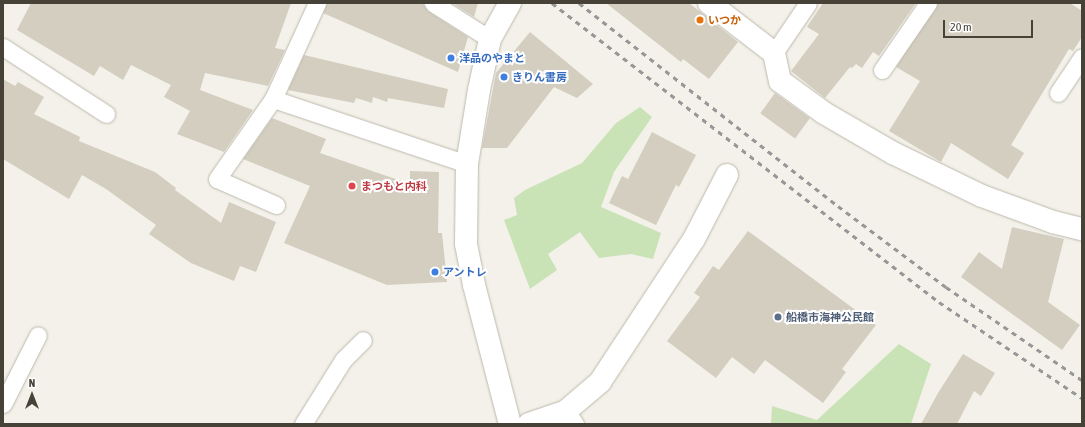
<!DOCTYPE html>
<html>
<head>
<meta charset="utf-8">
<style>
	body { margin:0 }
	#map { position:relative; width:1085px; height:427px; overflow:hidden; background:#f3f1e9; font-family:"Asap Condensed","Noto Sans JP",sans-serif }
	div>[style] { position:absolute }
	.green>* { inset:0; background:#c9e3b6 }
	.building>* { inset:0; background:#d3cec0; transform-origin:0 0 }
	.roads { filter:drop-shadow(0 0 1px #bdb9ac) drop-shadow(0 0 1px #bdb9ac) }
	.service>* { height:17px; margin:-8.5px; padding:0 8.5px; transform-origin:8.5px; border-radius:8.5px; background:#fff }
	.minor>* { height:22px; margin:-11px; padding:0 11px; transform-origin:11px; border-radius:11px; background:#fff }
	.tertiary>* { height:22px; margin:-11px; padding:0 11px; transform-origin:11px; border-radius:11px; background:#fff }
	.rail>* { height:3px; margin-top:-1.5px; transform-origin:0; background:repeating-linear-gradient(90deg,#979797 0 5px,transparent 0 10px) }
	.dots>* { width:11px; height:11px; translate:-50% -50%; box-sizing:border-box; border:2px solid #fff; border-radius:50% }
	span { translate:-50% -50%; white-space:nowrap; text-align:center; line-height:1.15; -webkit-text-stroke:4px #fff; paint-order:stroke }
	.food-label { font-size:11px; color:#c56008; font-weight:700 }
	.left { translate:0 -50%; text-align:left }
	.shop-label { font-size:11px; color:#366cbe; font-weight:700 }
	.health-label { font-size:11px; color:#be3a42; font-weight:700 }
	.service-label { font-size:11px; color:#4e5e75; font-weight:700 }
	.frame { position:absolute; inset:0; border:4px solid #464238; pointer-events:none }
	.north { position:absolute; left:12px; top:375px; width:40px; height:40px; -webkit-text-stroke:3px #fff; paint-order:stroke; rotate:0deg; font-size:11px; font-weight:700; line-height:16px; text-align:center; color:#464238 }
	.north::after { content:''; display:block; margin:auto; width:14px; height:18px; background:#464238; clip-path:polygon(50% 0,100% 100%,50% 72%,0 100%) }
	.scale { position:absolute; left:943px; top:20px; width:90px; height:18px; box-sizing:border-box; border:2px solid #464238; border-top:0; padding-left:5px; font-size:12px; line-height:14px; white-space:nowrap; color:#464238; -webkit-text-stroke:3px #fff; paint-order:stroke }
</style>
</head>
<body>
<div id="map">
	<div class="green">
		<i style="clip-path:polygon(640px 107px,652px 117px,614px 172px,601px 207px,661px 233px,653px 259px,631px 254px,599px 258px,580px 232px,548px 254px,557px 270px,530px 289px,504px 220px,517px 215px,514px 198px,525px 190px,582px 163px,616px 123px)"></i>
		<i style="clip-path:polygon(899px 344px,931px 364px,911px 424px,771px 424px,772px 406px,817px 420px)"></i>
	</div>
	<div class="building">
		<i style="clip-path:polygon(31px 3px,291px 3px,275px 48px,285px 50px,268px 86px,205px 73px,200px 90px,253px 110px,224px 152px,177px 134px,190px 111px,164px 97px,171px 85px,131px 65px,123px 80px,100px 66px,94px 76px,17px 30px)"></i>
		<i style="clip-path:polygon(327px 3px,423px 3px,428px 11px,468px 37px,458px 72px,323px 13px)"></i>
		<i style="clip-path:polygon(452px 3px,478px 3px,474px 17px)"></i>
		<i style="clip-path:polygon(606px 3px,689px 3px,738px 42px,709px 79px,683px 59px,681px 62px)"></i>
		<i style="clip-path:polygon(823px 3px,916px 3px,879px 56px,873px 52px,862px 68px,856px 64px,852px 68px,850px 67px,825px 98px,791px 71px,819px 34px,807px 27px)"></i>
		<i style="clip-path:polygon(938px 3px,1070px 3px,1082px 11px,1082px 37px,1073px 51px,1069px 49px,1011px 145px,1024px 153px,1008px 179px,951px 143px,941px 162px,889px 131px,920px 81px,896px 67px)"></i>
		<i style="clip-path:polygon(530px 32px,593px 84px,577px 98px,554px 87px,507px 148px,482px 148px,496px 73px)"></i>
		<i style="clip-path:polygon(304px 55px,448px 89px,444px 108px,388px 98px,387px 102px,373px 97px,372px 103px,356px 98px,354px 103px,288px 90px)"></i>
		<i style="clip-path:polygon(3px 79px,15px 86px,18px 82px,44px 97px,34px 114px,80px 137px,79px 141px,155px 172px,176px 188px,175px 190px,221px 223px,229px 202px,276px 222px,256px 272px,240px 266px,234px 281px,191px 263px,149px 234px,156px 225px,106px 189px,82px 175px,69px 199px,3px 159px)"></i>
		<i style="left:775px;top:93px;width:43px;height:25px;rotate:36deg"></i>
		<i style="clip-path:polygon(272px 118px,326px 139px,320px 153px,410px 184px,410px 171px,439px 172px,438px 233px,442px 233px,447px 282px,387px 285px,284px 243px,310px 186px,243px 159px)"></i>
		<i style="clip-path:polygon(652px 132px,696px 155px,679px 187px,676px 185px,656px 225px,609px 203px,622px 176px,628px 179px)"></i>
		<i style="clip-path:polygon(1012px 227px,1064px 239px,1048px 302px,1080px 325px,1062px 350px,961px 277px,979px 252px,1002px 269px)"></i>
		<i style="clip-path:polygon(748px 231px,876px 325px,842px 369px,846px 372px,823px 403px,765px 360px,754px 374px,732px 357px,716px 378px,667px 341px,700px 297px,694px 293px,713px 266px,719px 270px)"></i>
		<i style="clip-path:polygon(963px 354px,995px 373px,981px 396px,974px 391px,957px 424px,921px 424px,938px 393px)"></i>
	</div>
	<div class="roads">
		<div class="service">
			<i style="left:433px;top:3px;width:67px;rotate:32.3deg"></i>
			<i style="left:3px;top:47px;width:123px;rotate:33deg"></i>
			<i style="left:774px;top:53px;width:60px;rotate:-55.8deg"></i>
			<i style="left:882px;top:70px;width:81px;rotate:-55.5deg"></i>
			<i style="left:1058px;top:93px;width:43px;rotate:-56.3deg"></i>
			<i style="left:273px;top:99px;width:205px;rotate:18.5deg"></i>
			<i style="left:276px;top:205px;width:64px;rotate:-156.2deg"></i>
			<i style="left:217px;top:179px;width:98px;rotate:-55deg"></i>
			<i style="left:273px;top:99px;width:106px;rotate:-65.4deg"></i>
			<i style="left:3px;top:404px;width:77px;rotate:-63.1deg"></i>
			<i style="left:566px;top:411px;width:16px;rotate:55deg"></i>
			<i style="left:303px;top:424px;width:75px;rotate:-58deg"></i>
			<i style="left:343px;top:360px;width:28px;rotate:-45deg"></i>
		</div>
		<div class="minor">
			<i style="left:709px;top:3px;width:82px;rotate:37.6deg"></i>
			<i style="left:774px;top:53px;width:29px;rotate:78deg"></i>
			<i style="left:780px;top:81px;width:54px;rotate:36deg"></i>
			<i style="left:824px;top:113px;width:80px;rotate:30.1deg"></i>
			<i style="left:893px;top:153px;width:99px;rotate:25.8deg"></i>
			<i style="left:982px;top:196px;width:76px;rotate:20.1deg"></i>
			<i style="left:1053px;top:222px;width:30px;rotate:14deg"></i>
			<i style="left:474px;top:285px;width:42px;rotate:-101deg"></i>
			<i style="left:466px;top:244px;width:80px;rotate:-89.3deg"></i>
			<i style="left:467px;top:164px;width:75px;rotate:-80.8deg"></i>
			<i style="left:479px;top:90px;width:52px;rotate:-77.8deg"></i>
			<i style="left:490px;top:39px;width:41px;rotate:-60.9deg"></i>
			<i style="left:529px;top:424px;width:39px;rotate:-19deg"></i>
			<i style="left:566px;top:411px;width:45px;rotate:-40.5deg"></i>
			<i style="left:600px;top:382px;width:171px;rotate:-56.7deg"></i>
			<i style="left:694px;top:239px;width:72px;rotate:-62.7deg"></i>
		</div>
		<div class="tertiary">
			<i style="left:474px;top:285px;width:144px;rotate:75.5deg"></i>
		</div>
	</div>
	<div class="rail">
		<i style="left:552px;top:3px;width:489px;rotate:37.7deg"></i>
		<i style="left:939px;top:302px;width:172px;rotate:33.9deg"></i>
		<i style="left:579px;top:3px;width:329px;rotate:38.1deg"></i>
		<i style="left:838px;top:206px;width:135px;rotate:36.9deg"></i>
		<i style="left:946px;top:287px;width:165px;rotate:34.4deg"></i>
	</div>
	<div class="dots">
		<i style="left:700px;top:20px;background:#e8710a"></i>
		<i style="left:451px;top:58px;background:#3f7fe0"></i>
		<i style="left:504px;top:77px;background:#3f7fe0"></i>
		<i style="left:352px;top:186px;background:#e0444e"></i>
		<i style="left:435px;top:272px;background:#3f7fe0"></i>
		<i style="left:778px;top:317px;background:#5c6f8a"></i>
	</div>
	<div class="food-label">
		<span class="left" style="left:708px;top:20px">いつか</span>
	</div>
	<div class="shop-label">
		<span class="left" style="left:459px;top:58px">洋品のやまと</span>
		<span class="left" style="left:512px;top:77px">きりん書房</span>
		<span class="left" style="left:443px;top:272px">アントレ</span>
	</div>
	<div class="health-label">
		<span class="left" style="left:361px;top:186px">まつもと内科</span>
	</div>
	<div class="service-label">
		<span class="left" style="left:786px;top:317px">船橋市海神公民館</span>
	</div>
	<div class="frame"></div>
	<div class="north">N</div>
	<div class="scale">20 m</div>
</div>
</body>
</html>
